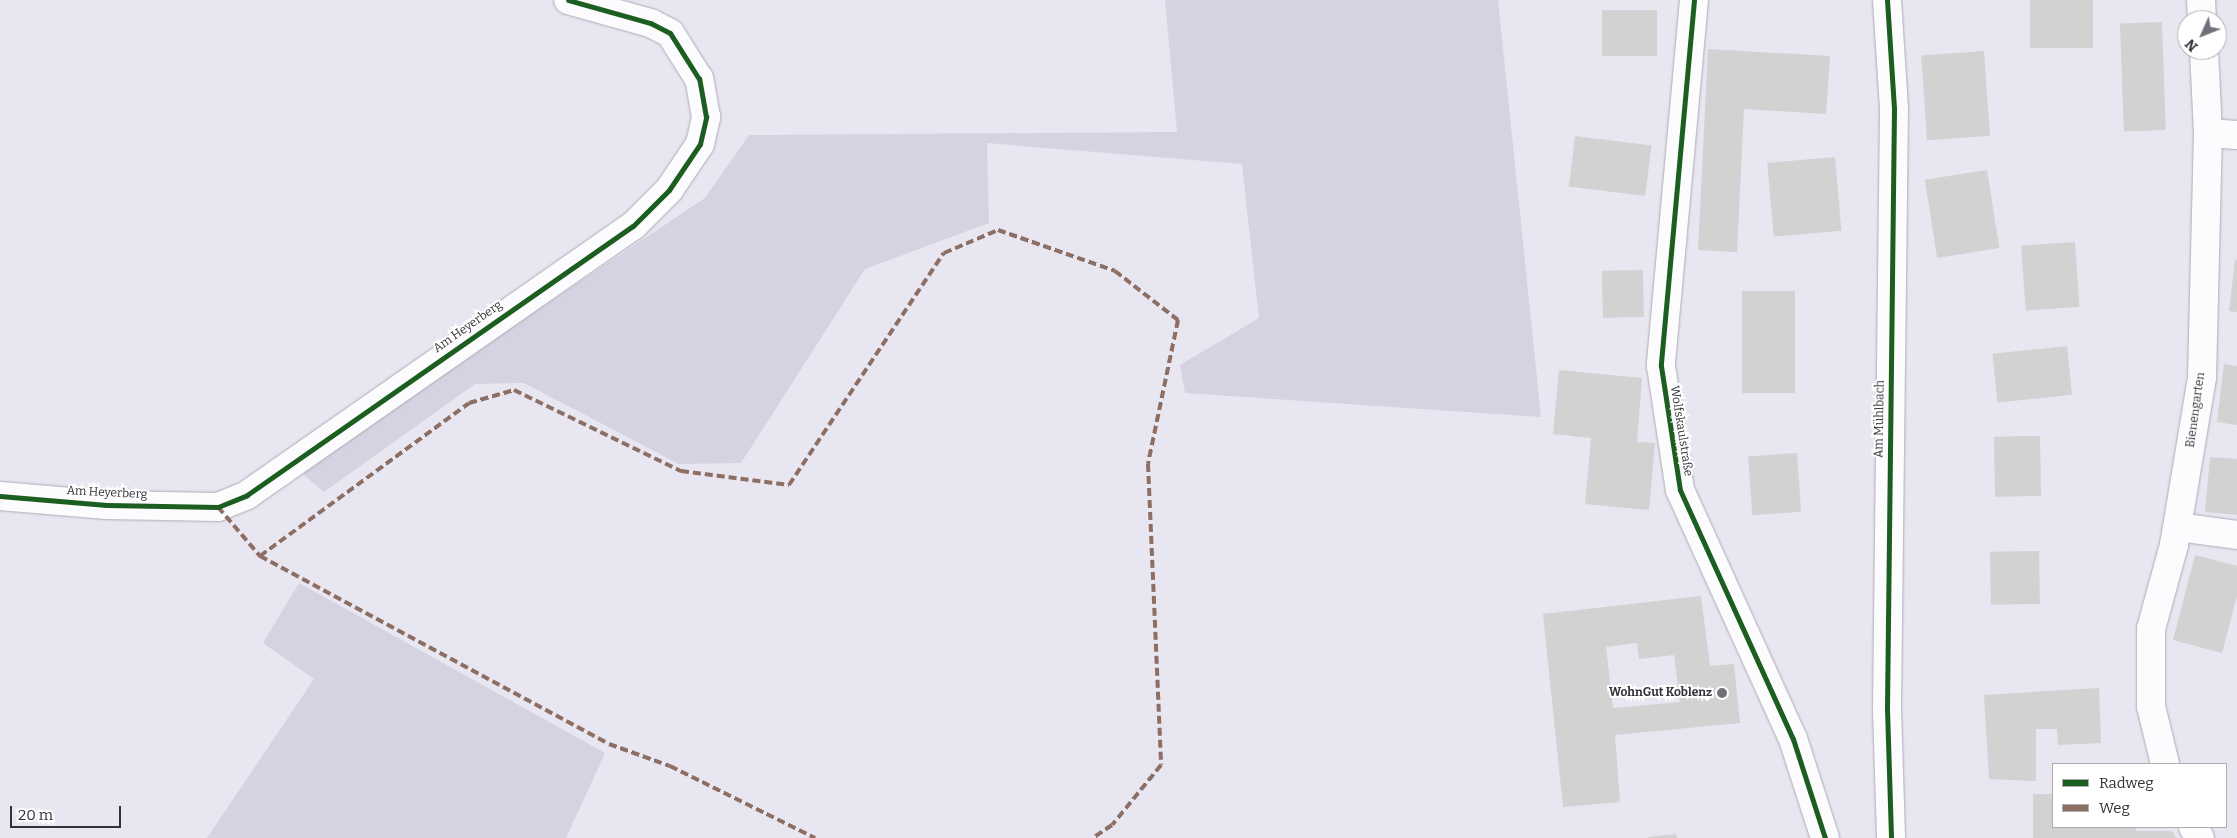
<!DOCTYPE html>
<html>
<head>
<meta charset="utf-8">
<style>
	body { margin:0 }
	#map { position:relative; width:2237px; height:838px; overflow:hidden; background:#e8e6f1; font-family:Bitter,serif }
	div>[style] { position:absolute }
	.green>* { inset:0; background:#d5d2e2 }
	.building>* { inset:0; background:#d3d1d2; transform-origin:0 0 }
	.roads { filter:drop-shadow(0 0 1px #adacb3) drop-shadow(0 0 1px #adacb3) }
	.minor>* { height:28px; margin:-14px; padding:0 14px; transform-origin:14px; border-radius:14px; background:#fcfbfd }
	.quiet>* { height:4px; margin-top:-2px; transform-origin:0; background:repeating-linear-gradient(90deg,#8d6e63 0 8px,transparent 0 12px) }
	.cycleway>* { height:5px; margin:-2.5px; padding:0 2.5px; transform-origin:2.5px; border-radius:2.5px; background:#1b5e20 }
	.dots>* { width:14px; height:14px; translate:-50% -50%; box-sizing:border-box; border:2px solid #fff; border-radius:50% }
	span { translate:-50% -50%; white-space:nowrap; text-align:center; line-height:1.15; -webkit-text-stroke:4px #fff; paint-order:stroke }
	.street-label { font-size:12px; color:#333239 }
	.poi-label { font-size:12px; color:#333239; font-weight:700 }
	.right { translate:-100% -50%; text-align:right }
	.legend { position:absolute; left:2052px; top:763px; width:175px; height:65px; box-sizing:border-box; background:#fff; border:1px solid #adadb0; margin:0; padding:6px 9px; list-style:none; font-size:15px; color:#333239 }
	.legend li { display:flex; align-items:center; gap:10px; height:25px }
	.legend b { width:25px; border:1px solid #adadb0 }
	.north { position:absolute; left:2177px; top:10px; width:50px; height:50px; box-sizing:border-box; background:#fff; border:1px solid #adadb0; border-radius:50%; rotate:226deg; font-size:14px; font-weight:700; line-height:20px; text-align:center; color:#333239 }
	.north::after { content:''; display:block; margin:auto; width:18px; height:22px; background:#727179; clip-path:polygon(50% 0,100% 100%,50% 72%,0 100%) }
	.scale { position:absolute; left:10px; top:806px; width:111px; height:22px; box-sizing:border-box; border:2px solid #333239; border-top:0; padding-left:6px; font-size:15px; line-height:18px; white-space:nowrap; color:#333239; -webkit-text-stroke:4px #fff; paint-order:stroke }
</style>
</head>
<body>
<div id="map">
	<div class="green">
		<i style="clip-path:polygon(1165px 0,1498px 0,1541px 417px,1185px 393px,1180px 365px,1259px 318px,1242px 164px,987px 143px,989px 223px,865px 269px,741px 463px,679px 464px,524px 383px,475px 384px,324px 492px,298px 470px,705px 198px,749px 135px,1177px 132px)"></i>
		<i style="clip-path:polygon(299px 583px,605px 753px,566px 838px,207px 838px,314px 679px,263px 643px)"></i>
	</div>
	<div class="building">
		<i style="left:2030px;top:0;width:63px;height:48px"></i>
		<i style="left:1657px;top:10px;width:46px;height:55px;rotate:90deg"></i>
		<i style="left:2162px;top:22px;width:108px;height:42px;rotate:88deg"></i>
		<i style="clip-path:polygon(1708px 49px,1830px 56px,1826px 114px,1744px 109px,1737px 252px,1698px 250px)"></i>
		<i style="left:1984px;top:51px;width:85px;height:63px;rotate:86deg"></i>
		<i style="left:1575px;top:136px;width:77px;height:51px;rotate:7deg"></i>
		<i style="left:1835px;top:157px;width:74px;height:68px;rotate:85deg"></i>
		<i style="left:1987px;top:170px;width:79px;height:63px;rotate:81deg"></i>
		<i style="left:2075px;top:242px;width:65px;height:54px;rotate:86deg"></i>
		<i style="clip-path:polygon(2235px 260px,2237px 260px,2237px 312px,2229px 311px)"></i>
		<i style="left:1643px;top:270px;width:47px;height:41px;rotate:89deg"></i>
		<i style="left:1742px;top:291px;width:53px;height:102px"></i>
		<i style="left:2067px;top:346px;width:49px;height:75px;rotate:84deg"></i>
		<i style="clip-path:polygon(2224px 364px,2237px 366px,2237px 425px,2217px 422px)"></i>
		<i style="clip-path:polygon(1559px 370px,1642px 378px,1637px 442px,1655px 443px,1649px 510px,1585px 504px,1591px 438px,1553px 434px)"></i>
		<i style="left:2040px;top:436px;width:60px;height:46px;rotate:89deg"></i>
		<i style="left:1797px;top:453px;width:59px;height:49px;rotate:86deg"></i>
		<i style="clip-path:polygon(2210px 457px,2237px 459px,2237px 515px,2205px 512px)"></i>
		<i style="left:2039px;top:551px;width:53px;height:49px;rotate:89deg"></i>
		<i style="clip-path:polygon(2195px 555px,2237px 566px,2237px 596px,2222px 653px,2173px 640px)"></i>
		<i style="clip-path:polygon(evenodd,1701px 596px,1710px 666px,1734px 664px,1740px 723px,1615px 735px,1620px 802px,1563px 807px,1543px 614px,1701px 596px,1637px 643px,1639px 659px,1674px 655px,1680px 702px,1613px 708px,1606px 647px,1637px 643px)"></i>
		<i style="clip-path:polygon(2099px 688px,2101px 743px,2058px 745px,2057px 729px,2036px 729px,2036px 781px,1989px 779px,1984px 695px)"></i>
		<i style="clip-path:polygon(2033px 794px,2053px 794px,2053px 827px,2136px 827px,2136px 831px,2172px 831px,2176px 838px,2033px 838px)"></i>
		<i style="clip-path:polygon(1676px 834px,1677px 838px,1648px 838px,1648px 837px)"></i>
	</div>
	<div class="roads">
		<div class="minor">
			<i style="left:1694px;top:0;width:367px;rotate:95.2deg"></i>
			<i style="left:1661px;top:366px;width:125px;rotate:81.3deg"></i>
			<i style="left:1680px;top:490px;width:273px;rotate:65.6deg"></i>
			<i style="left:1793px;top:739px;width:104px;rotate:72.1deg"></i>
			<i style="left:1887px;top:0;width:109px;rotate:86.3deg"></i>
			<i style="left:1894px;top:109px;width:600px;rotate:90.67deg"></i>
			<i style="left:1887px;top:709px;width:129px;rotate:88.2deg"></i>
			<i style="left:2201px;top:0;width:20px;rotate:87deg"></i>
			<i style="left:2208px;top:133px;width:29px;rotate:4deg"></i>
			<i style="left:0;top:496px;width:107px;rotate:4.8deg"></i>
			<i style="left:107px;top:505px;width:111px;rotate:1deg"></i>
			<i style="left:218px;top:507px;width:31px;rotate:-22deg"></i>
			<i style="left:247px;top:495px;width:470px;rotate:-34.9deg"></i>
			<i style="left:633px;top:226px;width:51px;rotate:-45deg"></i>
			<i style="left:669px;top:190px;width:55px;rotate:-56deg"></i>
			<i style="left:700px;top:144px;width:28px;rotate:-77deg"></i>
			<i style="left:706px;top:117px;width:39px;rotate:-100deg"></i>
			<i style="left:699px;top:79px;width:54px;rotate:-122.2deg"></i>
			<i style="left:670px;top:33px;width:22px;rotate:-153deg"></i>
			<i style="left:650px;top:23px;width:85px;rotate:-164.3deg"></i>
			<i style="left:2178px;top:527px;width:60px;rotate:7.7deg"></i>
			<i style="left:2165px;top:764px;width:60px;rotate:-103.6deg"></i>
			<i style="left:2151px;top:706px;width:77px;rotate:-90deg"></i>
			<i style="left:2151px;top:629px;width:87px;rotate:-74.7deg"></i>
			<i style="left:2174px;top:545px;width:170px;rotate:-80.5deg"></i>
			<i style="left:2202px;top:377px;width:244px;rotate:-88.6deg"></i>
			<i style="left:2208px;top:133px;width:83px;rotate:-92.8deg"></i>
			<i style="left:2193px;top:827px;width:13px;rotate:58deg"></i>
		</div>
	</div>
	<div class="quiet">
		<i style="left:218px;top:507px;width:65px;rotate:49.4deg"></i>
		<i style="left:260px;top:556px;width:396px;rotate:28.3deg"></i>
		<i style="left:609px;top:744px;width:65px;rotate:19.8deg"></i>
		<i style="left:670px;top:766px;width:162px;rotate:26.4deg"></i>
		<i style="left:260px;top:556px;width:259px;rotate:-36.2deg"></i>
		<i style="left:469px;top:403px;width:47px;rotate:-16.1deg"></i>
		<i style="left:514px;top:390px;width:186px;rotate:25.9deg"></i>
		<i style="left:681px;top:471px;width:109px;rotate:7.4deg"></i>
		<i style="left:789px;top:485px;width:279px;rotate:-56.3deg"></i>
		<i style="left:944px;top:253px;width:59px;rotate:-23.1deg"></i>
		<i style="left:998px;top:230px;width:124px;rotate:19.3deg"></i>
		<i style="left:1115px;top:271px;width:80px;rotate:37.9deg"></i>
		<i style="left:1178px;top:320px;width:147px;rotate:101.8deg"></i>
		<i style="left:1148px;top:464px;width:301px;rotate:87.5deg"></i>
		<i style="left:1161px;top:765px;width:77px;rotate:129.2deg"></i>
		<i style="left:1112px;top:825px;width:23px;rotate:146deg"></i>
	</div>
	<div class="cycleway">
		<i style="left:1694px;top:0;width:367px;rotate:95.2deg"></i>
		<i style="left:1661px;top:366px;width:125px;rotate:81.3deg"></i>
		<i style="left:1680px;top:490px;width:273px;rotate:65.6deg"></i>
		<i style="left:1793px;top:739px;width:104px;rotate:72.1deg"></i>
		<i style="left:1887px;top:0;width:109px;rotate:86.3deg"></i>
		<i style="left:1894px;top:109px;width:600px;rotate:90.67deg"></i>
		<i style="left:1887px;top:709px;width:129px;rotate:88.2deg"></i>
		<i style="left:0;top:496px;width:107px;rotate:4.8deg"></i>
		<i style="left:107px;top:505px;width:111px;rotate:1deg"></i>
		<i style="left:218px;top:507px;width:31px;rotate:-22deg"></i>
		<i style="left:247px;top:495px;width:470px;rotate:-34.9deg"></i>
		<i style="left:633px;top:226px;width:51px;rotate:-45deg"></i>
		<i style="left:669px;top:190px;width:55px;rotate:-56deg"></i>
		<i style="left:700px;top:144px;width:28px;rotate:-77deg"></i>
		<i style="left:706px;top:117px;width:39px;rotate:-100deg"></i>
		<i style="left:699px;top:79px;width:54px;rotate:-122.2deg"></i>
		<i style="left:670px;top:33px;width:22px;rotate:-153deg"></i>
		<i style="left:650px;top:23px;width:85px;rotate:-164.3deg"></i>
	</div>
	<div class="dots">
		<i style="left:1722px;top:693px;background:#727179"></i>
	</div>
	<div class="street-label">
		<span style="left:468px;top:327px;rotate:-35deg">Am Heyerberg</span>
		<span style="left:2196px;top:410px;rotate:-82deg">Bienengarten</span>
		<span style="left:1880px;top:419px;rotate:-89deg">Am Mühlbach</span>
		<span style="left:1681px;top:431px;rotate:81deg">Wolfskaulstraße</span>
		<span style="left:107px;top:493px;rotate:3deg">Am Heyerberg</span>
	</div>
	<div class="poi-label">
		<span class="right" style="left:1712px;top:693px">WohnGut Koblenz</span>
	</div>
	<ul class="legend">
	<li><b style="height:6px;background:#1b5e20"></b>Radweg</li>
	<li><b style="height:6px;background:#8d6e63"></b>Weg</li>
	</ul>
	<div class="north">N</div>
	<div class="scale">20 m</div>
</div>
</body>
</html>
